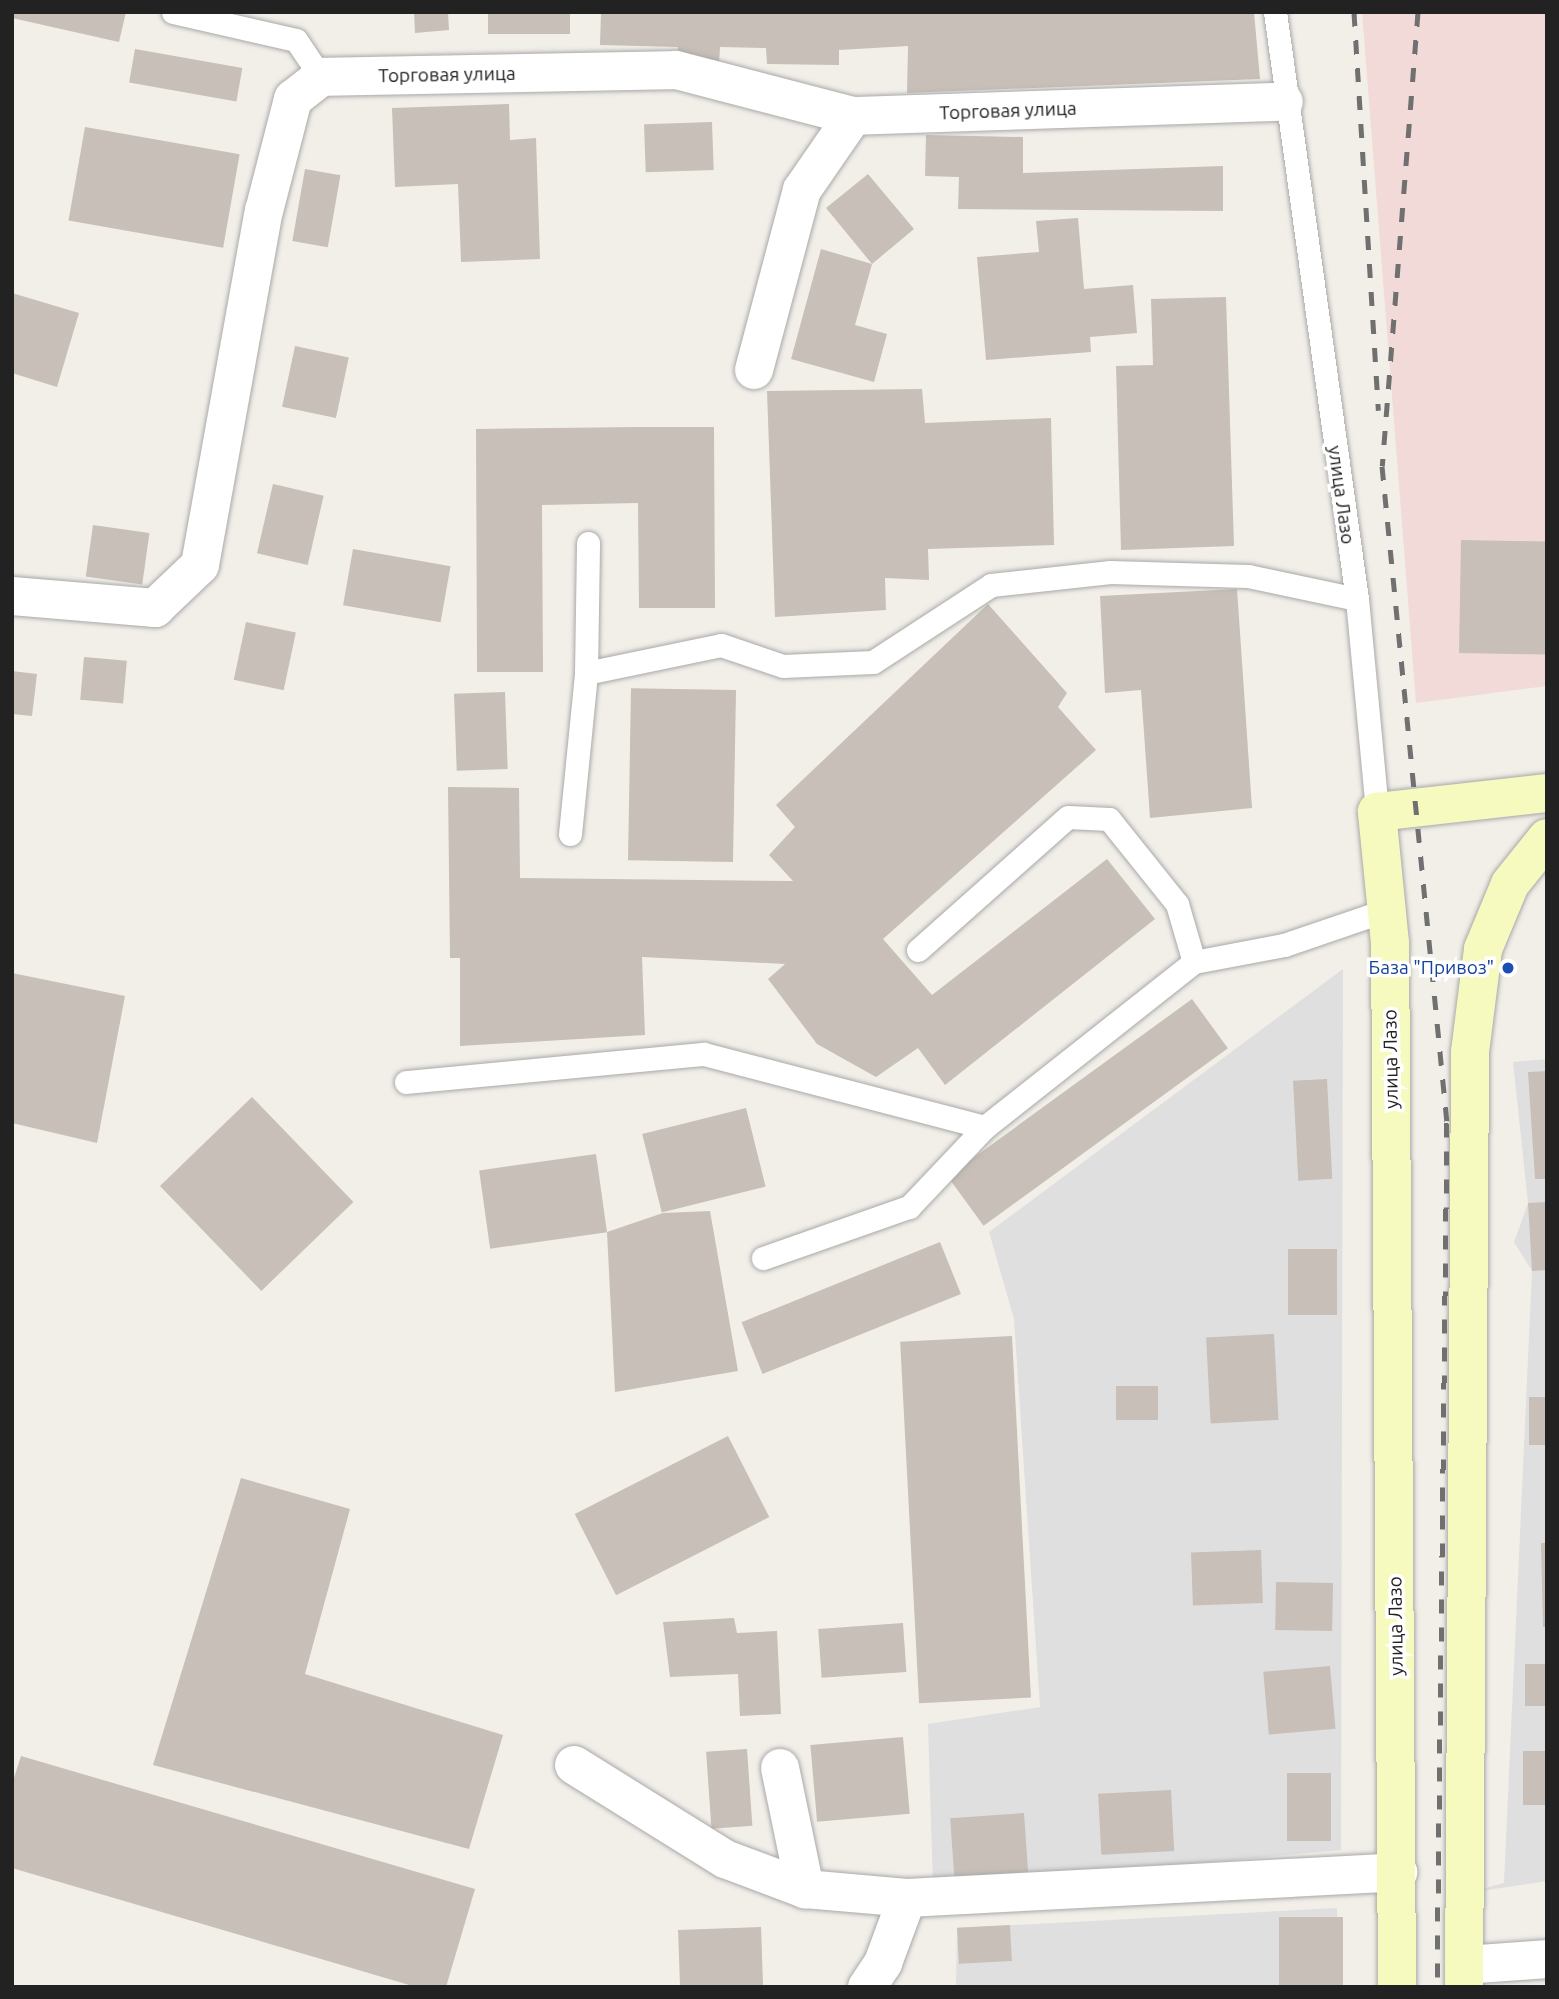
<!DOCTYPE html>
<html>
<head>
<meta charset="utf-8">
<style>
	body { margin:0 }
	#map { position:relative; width:1559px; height:1999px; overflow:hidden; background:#f2efe9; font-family:Ubuntu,sans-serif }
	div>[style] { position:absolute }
	.residential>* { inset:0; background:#e0dfdf }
	.commercial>* { inset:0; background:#f2dad9 }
	.building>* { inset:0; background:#c7bfb8; transform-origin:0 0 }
	.roads { filter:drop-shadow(0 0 2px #a9a9a9) drop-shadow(0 0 2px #a9a9a9) }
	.lane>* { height:23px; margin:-11.5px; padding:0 11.5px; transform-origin:11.5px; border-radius:11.5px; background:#fff }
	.street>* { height:38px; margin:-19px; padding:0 19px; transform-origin:19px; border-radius:19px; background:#fff }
	.secondary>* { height:38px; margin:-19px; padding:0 19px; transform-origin:19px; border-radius:19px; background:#f7fabf }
	.rail>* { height:5px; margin-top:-2.5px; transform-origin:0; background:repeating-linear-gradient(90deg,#707070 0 14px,transparent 0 28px) }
	.dots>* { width:19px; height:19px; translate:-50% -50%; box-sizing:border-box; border:4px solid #fff; border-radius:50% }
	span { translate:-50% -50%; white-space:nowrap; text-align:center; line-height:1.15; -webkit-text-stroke:7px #fff; paint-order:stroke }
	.street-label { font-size:19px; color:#222 }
	.transit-label { font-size:19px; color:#164399 }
	.right { translate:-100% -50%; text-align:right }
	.frame { position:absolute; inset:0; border:14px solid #222; pointer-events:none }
</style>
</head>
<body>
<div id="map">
	<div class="residential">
		<i style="clip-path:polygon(1343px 969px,1341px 1850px,933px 1888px,928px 1724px,1040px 1707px,1014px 1319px,989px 1232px)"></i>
		<i style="clip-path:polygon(1547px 1059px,1547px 1881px,1467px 1893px,1504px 1883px,1532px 1271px,1514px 1242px,1528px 1203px,1513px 1062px)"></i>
		<i style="clip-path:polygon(1337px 1908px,1338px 1987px,956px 1987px,957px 1928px)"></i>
	</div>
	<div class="commercial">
		<i style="clip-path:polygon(1362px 12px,1547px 12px,1547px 686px,1416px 703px)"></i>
	</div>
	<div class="building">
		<i style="clip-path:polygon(12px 12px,126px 12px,119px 42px,12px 18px)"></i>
		<i style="clip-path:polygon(414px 12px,448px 12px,449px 30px,415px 33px)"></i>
		<i style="left:488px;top:12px;width:82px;height:22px"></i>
		<i style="clip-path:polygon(601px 12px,1254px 12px,1260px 79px,907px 93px,908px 46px,839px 50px,839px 65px,767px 64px,766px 48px,720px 47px,719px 64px,675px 60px,678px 47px,600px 45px)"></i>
		<i style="left:135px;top:49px;width:109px;height:34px;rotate:10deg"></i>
		<i style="clip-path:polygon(509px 104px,510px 140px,536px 138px,540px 259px,461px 262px,458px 184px,395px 187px,392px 108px)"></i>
		<i style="left:712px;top:122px;width:48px;height:68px;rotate:88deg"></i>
		<i style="left:85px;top:127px;width:157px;height:95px;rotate:10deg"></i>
		<i style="clip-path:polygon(926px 135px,1023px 137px,1023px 173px,1223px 166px,1223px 211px,958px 209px,959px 177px,925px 176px)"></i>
		<i style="left:305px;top:169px;width:36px;height:73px;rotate:10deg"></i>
		<i style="clip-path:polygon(868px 174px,914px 229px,872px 264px,855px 325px,887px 334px,874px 382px,791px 359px,821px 249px,872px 264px,826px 208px)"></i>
		<i style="clip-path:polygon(1078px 218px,1084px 289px,1133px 285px,1137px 333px,1090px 337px,1091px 352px,986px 360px,977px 257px,1039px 252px,1036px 221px)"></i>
		<i style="clip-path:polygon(12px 293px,79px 313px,57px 387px,12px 373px)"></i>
		<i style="clip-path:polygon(1226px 297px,1234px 546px,1121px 550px,1116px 366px,1153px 365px,1151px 299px)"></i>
		<i style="left:295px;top:346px;width:55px;height:62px;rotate:12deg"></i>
		<i style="clip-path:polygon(922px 389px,925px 423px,1051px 418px,1054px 545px,928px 549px,929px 580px,885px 578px,886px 610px,775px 617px,767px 391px)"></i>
		<i style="clip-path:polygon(638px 427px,714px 427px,715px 608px,639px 608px,638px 503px,542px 505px,543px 672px,477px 672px,476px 429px)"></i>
		<i style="left:273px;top:484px;width:52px;height:71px;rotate:13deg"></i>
		<i style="left:93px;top:525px;width:57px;height:52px;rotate:8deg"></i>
		<i style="left:1461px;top:540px;width:86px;height:113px;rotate:1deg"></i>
		<i style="left:353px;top:549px;width:99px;height:57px;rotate:10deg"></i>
		<i style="clip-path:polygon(1237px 589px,1252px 808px,1150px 818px,1141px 690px,1105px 693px,1100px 596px)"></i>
		<i style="clip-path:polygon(988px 604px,1067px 693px,1058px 707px,1096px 750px,883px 939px,932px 995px,1107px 859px,1155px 919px,945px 1085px,918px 1048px,876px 1077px,817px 1044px,768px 979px,785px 964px,642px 957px,645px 1035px,460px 1046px,460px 958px,450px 958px,448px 787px,519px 788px,520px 878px,793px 881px,769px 855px,795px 827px,776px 805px)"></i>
		<i style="left:246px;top:622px;width:51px;height:59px;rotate:12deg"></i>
		<i style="left:84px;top:657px;width:43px;height:43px;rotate:5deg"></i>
		<i style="clip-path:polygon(12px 671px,37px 674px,32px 716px,12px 714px)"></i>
		<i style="left:736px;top:690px;width:172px;height:105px;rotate:91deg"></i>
		<i style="left:505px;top:692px;width:77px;height:51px;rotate:88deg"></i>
		<i style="clip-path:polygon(12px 973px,125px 996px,97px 1143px,12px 1123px)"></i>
		<i style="left:1192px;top:999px;width:61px;height:302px;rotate:54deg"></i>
		<i style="clip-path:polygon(1547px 1071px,1547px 1179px,1535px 1179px,1528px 1072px)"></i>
		<i style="left:1327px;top:1079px;width:100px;height:34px;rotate:87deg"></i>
		<i style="left:252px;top:1097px;width:146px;height:128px;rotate:46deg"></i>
		<i style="left:746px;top:1108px;width:81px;height:107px;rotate:76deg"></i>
		<i style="left:596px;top:1154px;width:79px;height:118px;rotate:82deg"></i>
		<i style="clip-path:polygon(1547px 1202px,1547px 1270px,1532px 1271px,1528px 1203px)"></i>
		<i style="clip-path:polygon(710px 1211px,738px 1371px,615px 1392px,607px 1232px,663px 1213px)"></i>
		<i style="left:940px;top:1242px;width:56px;height:214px;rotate:68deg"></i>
		<i style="left:1288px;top:1249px;width:49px;height:66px"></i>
		<i style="left:1274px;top:1334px;width:86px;height:68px;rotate:87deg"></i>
		<i style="left:1012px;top:1336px;width:362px;height:112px;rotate:87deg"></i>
		<i style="left:1158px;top:1386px;width:34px;height:42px;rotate:90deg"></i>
		<i style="left:1547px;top:1397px;width:48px;height:18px;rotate:90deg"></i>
		<i style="left:728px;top:1436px;width:91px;height:172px;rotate:63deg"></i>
		<i style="clip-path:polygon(241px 1478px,350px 1509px,305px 1674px,503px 1735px,469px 1849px,153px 1765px)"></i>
		<i style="clip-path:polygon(1541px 1543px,1547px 1543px,1547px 1627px,1543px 1627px)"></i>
		<i style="left:1261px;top:1550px;width:53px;height:70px;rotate:88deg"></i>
		<i style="left:1276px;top:1582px;width:57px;height:48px;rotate:1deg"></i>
		<i style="clip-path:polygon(734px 1618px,737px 1633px,777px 1631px,781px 1714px,740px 1716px,738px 1674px,670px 1677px,663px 1622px)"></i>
		<i style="left:903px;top:1623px;width:49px;height:85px;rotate:86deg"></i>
		<i style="left:1547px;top:1664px;width:42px;height:22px;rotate:90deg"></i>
		<i style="left:1330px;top:1666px;width:63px;height:67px;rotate:85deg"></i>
		<i style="left:903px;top:1737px;width:77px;height:93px;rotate:85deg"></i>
		<i style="left:747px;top:1749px;width:77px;height:41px;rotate:86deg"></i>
		<i style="left:1547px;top:1751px;width:54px;height:24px;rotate:90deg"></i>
		<i style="clip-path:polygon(21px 1756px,475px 1889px,446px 1987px,416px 1987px,12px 1868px,12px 1784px)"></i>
		<i style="left:1287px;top:1773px;width:44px;height:68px"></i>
		<i style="left:1171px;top:1790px;width:61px;height:73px;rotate:87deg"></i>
		<i style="left:1024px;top:1813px;width:59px;height:74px;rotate:86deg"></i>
		<i style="left:1343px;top:1917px;width:70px;height:64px;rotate:90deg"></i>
		<i style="left:1010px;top:1925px;width:36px;height:53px;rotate:87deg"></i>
		<i style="left:761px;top:1927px;width:60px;height:83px;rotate:88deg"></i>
	</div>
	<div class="roads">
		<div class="lane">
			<i style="left:173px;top:12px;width:126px;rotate:12.8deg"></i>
			<i style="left:296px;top:40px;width:45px;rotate:56deg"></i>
			<i style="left:1275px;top:12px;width:593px;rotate:82.05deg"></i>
			<i style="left:1357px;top:599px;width:214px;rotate:84.6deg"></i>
			<i style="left:586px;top:673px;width:130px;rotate:-89.1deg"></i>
			<i style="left:570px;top:834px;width:162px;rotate:-84.3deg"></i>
			<i style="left:586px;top:673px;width:138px;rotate:-11.7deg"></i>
			<i style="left:721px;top:645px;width:65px;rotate:18.7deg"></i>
			<i style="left:783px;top:666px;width:90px;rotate:-2.5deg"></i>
			<i style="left:873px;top:662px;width:141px;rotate:-33.1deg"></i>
			<i style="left:991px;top:585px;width:120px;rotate:-6.2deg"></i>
			<i style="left:1110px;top:572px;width:138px;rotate:1.7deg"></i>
			<i style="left:1248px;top:576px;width:111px;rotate:11.9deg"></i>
			<i style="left:918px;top:950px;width:200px;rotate:-41.6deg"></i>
			<i style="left:1068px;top:817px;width:41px;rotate:2.8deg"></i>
			<i style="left:1109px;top:819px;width:109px;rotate:51.3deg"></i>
			<i style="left:1177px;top:904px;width:60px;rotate:73.7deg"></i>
			<i style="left:406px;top:1082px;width:299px;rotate:-5.4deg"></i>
			<i style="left:704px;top:1054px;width:290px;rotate:14.6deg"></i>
			<i style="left:763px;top:1258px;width:155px;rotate:-19.3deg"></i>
			<i style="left:909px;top:1207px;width:110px;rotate:-46.5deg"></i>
			<i style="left:985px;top:1127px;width:266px;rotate:-38.3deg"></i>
			<i style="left:1194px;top:962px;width:92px;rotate:-10.7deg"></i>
			<i style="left:1284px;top:945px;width:108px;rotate:-18.9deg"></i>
		</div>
		<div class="street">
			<i style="left:754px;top:370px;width:186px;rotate:-75.1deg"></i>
			<i style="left:802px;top:190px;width:90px;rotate:-55.4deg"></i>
			<i style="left:12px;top:596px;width:144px;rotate:4.8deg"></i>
			<i style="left:155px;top:608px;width:62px;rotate:-43.7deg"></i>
			<i style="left:200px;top:565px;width:360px;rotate:-79.8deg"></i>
			<i style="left:264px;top:211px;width:116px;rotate:-75.5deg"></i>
			<i style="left:293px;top:99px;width:36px;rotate:-38deg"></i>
			<i style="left:321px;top:77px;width:355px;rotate:-1.1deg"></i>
			<i style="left:676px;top:70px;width:183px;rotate:14.6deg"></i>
			<i style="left:853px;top:116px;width:431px;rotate:-1.9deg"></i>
			<i style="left:574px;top:1765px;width:178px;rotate:31.9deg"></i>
			<i style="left:725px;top:1859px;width:85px;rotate:20.6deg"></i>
			<i style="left:805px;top:1889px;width:102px;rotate:5deg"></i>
			<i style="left:907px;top:1898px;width:492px;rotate:-3deg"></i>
			<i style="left:780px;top:1768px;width:124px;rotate:78.3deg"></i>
			<i style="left:1464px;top:1965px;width:83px;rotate:-4.1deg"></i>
			<i style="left:867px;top:1987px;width:29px;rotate:-56deg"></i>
			<i style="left:883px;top:1963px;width:69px;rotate:-69.7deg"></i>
		</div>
		<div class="secondary">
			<i style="left:1397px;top:1987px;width:1044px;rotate:-90.38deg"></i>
			<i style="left:1390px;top:943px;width:132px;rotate:-95.7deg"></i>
			<i style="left:1377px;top:812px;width:171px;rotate:-6.4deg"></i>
			<i style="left:1464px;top:1987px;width:935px;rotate:-89.63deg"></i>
			<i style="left:1470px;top:1052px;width:104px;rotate:-82.8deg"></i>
			<i style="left:1483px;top:949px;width:70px;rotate:-67.4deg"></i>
			<i style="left:1510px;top:884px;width:59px;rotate:-51.2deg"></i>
		</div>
	</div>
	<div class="rail">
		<i style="left:1354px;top:12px;width:399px;rotate:86.5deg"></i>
		<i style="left:1418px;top:12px;width:455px;rotate:94.5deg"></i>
		<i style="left:1382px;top:466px;width:660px;rotate:84.35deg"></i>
		<i style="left:1447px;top:1123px;width:864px;rotate:90.66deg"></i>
	</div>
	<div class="dots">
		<i style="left:1508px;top:968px;background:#1a4fb4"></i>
	</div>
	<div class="street-label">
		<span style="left:447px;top:75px;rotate:-1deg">Торговая улица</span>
		<span style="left:1008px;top:111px;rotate:-2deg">Торговая улица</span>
		<span style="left:1341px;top:495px;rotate:82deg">улица Лазо</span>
		<span style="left:1391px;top:1059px;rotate:-91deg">улица Лазо</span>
		<span style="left:1396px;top:1626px;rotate:-91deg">улица Лазо</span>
	</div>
	<div class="transit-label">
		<span class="right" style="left:1494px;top:968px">База "Привоз"</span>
	</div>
	<div class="frame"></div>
</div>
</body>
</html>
